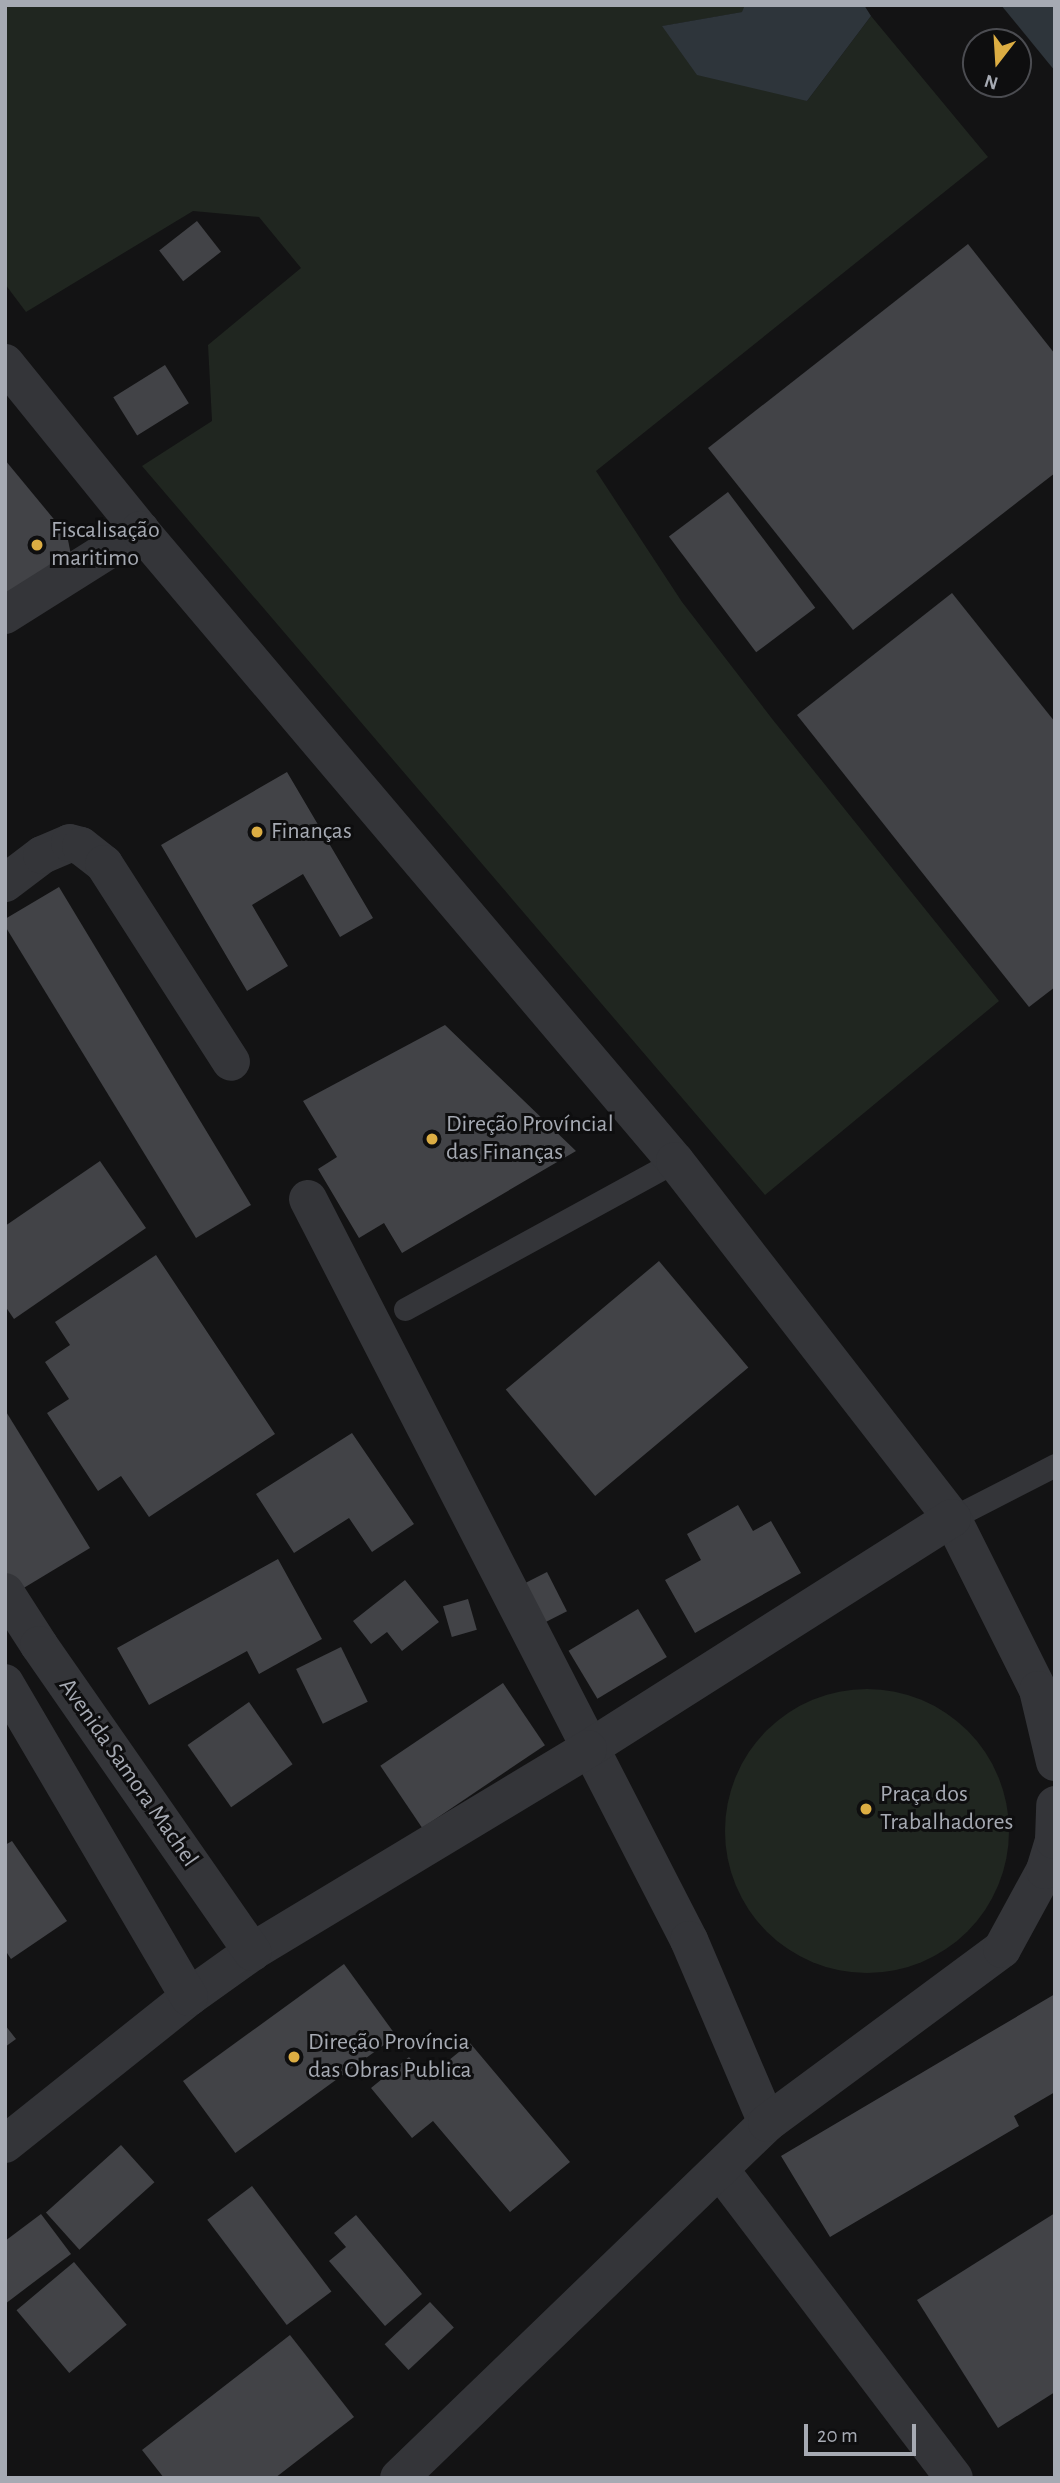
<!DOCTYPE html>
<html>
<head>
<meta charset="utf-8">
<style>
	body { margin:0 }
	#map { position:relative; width:1060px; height:2483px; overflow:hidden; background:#131314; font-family:"Alegreya Sans",sans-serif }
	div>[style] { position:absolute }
	.green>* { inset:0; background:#202620 }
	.round { border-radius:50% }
	.water>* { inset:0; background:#2e353b }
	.building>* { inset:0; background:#424347; transform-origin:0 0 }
	.service>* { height:23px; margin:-11.5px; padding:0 11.5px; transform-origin:11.5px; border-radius:11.5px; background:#343539 }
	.minor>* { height:38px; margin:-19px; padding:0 19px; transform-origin:19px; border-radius:19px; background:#343539 }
	.tertiary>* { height:38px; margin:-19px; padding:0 19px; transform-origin:19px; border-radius:19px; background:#343539 }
	.dots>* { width:19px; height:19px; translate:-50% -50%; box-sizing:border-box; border:4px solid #0e0e0f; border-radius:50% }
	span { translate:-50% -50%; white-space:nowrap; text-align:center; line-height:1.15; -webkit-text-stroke:6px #0e0e0f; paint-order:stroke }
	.poi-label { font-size:24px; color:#a6aab3 }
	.left { translate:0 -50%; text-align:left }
	.street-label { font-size:24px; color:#a6aab3 }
	.frame { position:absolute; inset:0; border:7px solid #a6aab3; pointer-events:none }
	.north { position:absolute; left:962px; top:28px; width:70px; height:70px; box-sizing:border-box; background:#0e0e0f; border:2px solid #4b4c51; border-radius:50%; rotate:197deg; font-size:19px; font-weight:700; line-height:28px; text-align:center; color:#a6aab3 }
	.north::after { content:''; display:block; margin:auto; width:24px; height:32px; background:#dcad43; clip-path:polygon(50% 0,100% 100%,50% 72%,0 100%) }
	.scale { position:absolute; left:804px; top:2424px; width:112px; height:32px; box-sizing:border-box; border:4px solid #a6aab3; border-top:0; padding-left:9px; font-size:21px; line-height:24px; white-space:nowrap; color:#a6aab3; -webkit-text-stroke:5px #0e0e0f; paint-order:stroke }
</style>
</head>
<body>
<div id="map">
	<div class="green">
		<i style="clip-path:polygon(5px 5px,745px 5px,743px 12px,663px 26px,807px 101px,871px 16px,988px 157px,596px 471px,682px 602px,773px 720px,999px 1001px,765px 1195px,142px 466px,212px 421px,208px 345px,301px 268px,259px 217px,193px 211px,26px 312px,5px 284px)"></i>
		<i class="round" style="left:725px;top:1689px;width:284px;height:284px"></i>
	</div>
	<div class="water">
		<i style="clip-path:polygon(745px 5px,864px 5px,871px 16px,807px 101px,697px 75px,662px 26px,742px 12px)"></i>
		<i style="clip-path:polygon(1001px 5px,1055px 5px,1055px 71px)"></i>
	</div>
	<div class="building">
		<i style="left:197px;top:221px;width:39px;height:48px;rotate:52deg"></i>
		<i style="clip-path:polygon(968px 244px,1055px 354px,1055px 473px,853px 630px,708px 448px)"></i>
		<i style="left:165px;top:365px;width:45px;height:61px;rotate:58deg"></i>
		<i style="clip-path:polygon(5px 460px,67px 535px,71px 555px,5px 610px)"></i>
		<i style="left:728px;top:492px;width:145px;height:74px;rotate:53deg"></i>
		<i style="clip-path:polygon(952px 593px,1055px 722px,1055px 987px,1029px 1007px,797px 715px)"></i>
		<i style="clip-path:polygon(287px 772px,373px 918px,340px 937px,303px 874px,252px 905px,288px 966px,247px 991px,161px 845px)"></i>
		<i style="clip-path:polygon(59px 887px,251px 1205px,196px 1238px,5px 926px,5px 919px)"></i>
		<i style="clip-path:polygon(445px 1025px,576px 1151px,402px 1253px,384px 1223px,359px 1238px,318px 1169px,337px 1157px,303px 1101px)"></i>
		<i style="clip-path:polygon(100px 1161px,146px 1228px,14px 1319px,5px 1306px,5px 1226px)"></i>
		<i style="clip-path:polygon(156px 1255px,275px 1434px,149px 1517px,121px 1476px,98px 1491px,47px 1413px,69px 1399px,45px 1362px,70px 1345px,55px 1322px)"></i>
		<i style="left:659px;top:1261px;width:139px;height:200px;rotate:50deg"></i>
		<i style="clip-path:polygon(5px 1410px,90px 1548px,17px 1592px,5px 1573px)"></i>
		<i style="clip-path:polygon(352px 1433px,414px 1524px,372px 1552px,349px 1518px,294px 1553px,256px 1494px)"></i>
		<i style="clip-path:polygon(738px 1505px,753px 1531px,771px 1521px,801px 1573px,695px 1633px,665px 1580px,701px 1560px,687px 1534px)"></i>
		<i style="clip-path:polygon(278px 1559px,322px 1639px,259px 1674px,247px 1651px,149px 1705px,117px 1648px)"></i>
		<i style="left:547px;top:1572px;width:44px;height:31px;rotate:63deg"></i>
		<i style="clip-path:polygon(405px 1580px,439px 1622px,402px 1651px,387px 1632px,371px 1644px,353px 1621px)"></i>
		<i style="left:468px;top:1599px;width:32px;height:26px;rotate:74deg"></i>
		<i style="left:638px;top:1609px;width:56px;height:81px;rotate:59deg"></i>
		<i style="left:341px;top:1647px;width:61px;height:50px;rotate:64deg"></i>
		<i style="left:503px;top:1683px;width:75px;height:148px;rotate:56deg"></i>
		<i style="left:249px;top:1702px;width:76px;height:75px;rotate:55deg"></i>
		<i style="clip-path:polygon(12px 1841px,67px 1921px,11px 1959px,5px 1950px,5px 1845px)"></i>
		<i style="left:344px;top:1964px;width:89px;height:199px;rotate:54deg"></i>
		<i style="clip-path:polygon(1055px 1994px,1055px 2092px,1014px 2116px,1019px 2126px,830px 2237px,781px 2156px)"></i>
		<i style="clip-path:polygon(5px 2025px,16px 2039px,5px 2047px)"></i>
		<i style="clip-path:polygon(470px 2043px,570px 2162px,510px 2212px,433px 2121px,412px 2138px,371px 2088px,409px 2057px,427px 2078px)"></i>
		<i style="left:121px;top:2145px;width:50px;height:101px;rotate:48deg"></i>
		<i style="left:252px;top:2186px;width:132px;height:56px;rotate:53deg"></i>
		<i style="clip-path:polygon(1055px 2213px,1055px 2392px,998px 2428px,917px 2300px)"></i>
		<i style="clip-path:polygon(41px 2214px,71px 2254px,5px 2304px,5px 2241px)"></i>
		<i style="clip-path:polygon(356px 2215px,422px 2294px,385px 2326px,329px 2261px,346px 2247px,334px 2233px)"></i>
		<i style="left:74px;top:2262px;width:82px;height:75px;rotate:50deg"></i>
		<i style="left:430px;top:2302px;width:35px;height:62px;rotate:47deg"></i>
		<i style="clip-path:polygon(290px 2335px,354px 2417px,275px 2478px,164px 2478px,142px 2450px)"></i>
	</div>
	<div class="service">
		<i style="left:405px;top:1309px;width:308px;rotate:-28.7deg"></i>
		<i style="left:952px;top:1518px;width:116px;rotate:-27.2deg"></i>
	</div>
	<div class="minor">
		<i style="left:5px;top:615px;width:160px;rotate:-32.2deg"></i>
		<i style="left:5px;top:883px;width:46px;rotate:-37.1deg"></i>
		<i style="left:42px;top:855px;width:30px;rotate:-23deg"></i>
		<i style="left:70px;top:843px;width:11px;rotate:15deg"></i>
		<i style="left:81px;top:846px;width:29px;rotate:38deg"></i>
		<i style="left:104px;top:864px;width:235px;rotate:57.3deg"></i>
		<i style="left:308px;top:1199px;width:833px;rotate:62.79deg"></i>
		<i style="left:689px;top:1940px;width:199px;rotate:66.9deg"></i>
		<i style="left:952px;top:1518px;width:192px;rotate:63.4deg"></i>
		<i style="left:1038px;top:1690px;width:74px;rotate:76.7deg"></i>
		<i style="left:5px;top:2144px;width:236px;rotate:-38.6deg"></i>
		<i style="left:721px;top:2171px;width:385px;rotate:52.8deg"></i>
		<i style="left:399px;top:2478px;width:511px;rotate:-43.97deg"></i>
		<i style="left:767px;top:2123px;width:292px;rotate:-36.5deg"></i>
		<i style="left:1002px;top:1949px;width:90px;rotate:-61.4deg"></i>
		<i style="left:1045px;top:1870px;width:31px;rotate:-73deg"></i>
		<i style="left:1054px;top:1840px;width:35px;rotate:-88deg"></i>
	</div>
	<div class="tertiary">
		<i style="left:5px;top:363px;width:215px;rotate:51deg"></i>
		<i style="left:140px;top:530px;width:827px;rotate:49.71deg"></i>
		<i style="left:675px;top:1161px;width:452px;rotate:52.2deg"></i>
		<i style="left:952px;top:1518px;width:431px;rotate:147.6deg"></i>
		<i style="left:588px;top:1749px;width:393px;rotate:148.9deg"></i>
		<i style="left:252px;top:1952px;width:77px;rotate:144.5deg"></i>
		<i style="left:189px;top:1997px;width:364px;rotate:-120.4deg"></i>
		<i style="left:5px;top:1592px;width:63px;rotate:57.3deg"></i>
		<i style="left:39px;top:1645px;width:374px;rotate:55.2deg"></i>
	</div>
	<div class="dots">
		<i style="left:37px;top:545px;background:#dcad43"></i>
		<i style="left:257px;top:832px;background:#dcad43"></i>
		<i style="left:432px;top:1139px;background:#dcad43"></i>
		<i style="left:866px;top:1809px;background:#dcad43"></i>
		<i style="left:294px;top:2057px;background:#dcad43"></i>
	</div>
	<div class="poi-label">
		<span class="left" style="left:51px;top:545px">Fiscalisação<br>maritimo</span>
		<span class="left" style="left:271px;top:832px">Finanças</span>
		<span class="left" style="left:446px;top:1139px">Direção Províncial<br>das Finanças</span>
		<span class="left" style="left:880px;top:1809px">Praça dos<br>Trabalhadores</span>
		<span class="left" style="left:308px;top:2057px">Direção Província<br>das Obras Publica</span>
	</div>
	<div class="street-label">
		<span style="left:128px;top:1773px;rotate:55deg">Avenida Samora Machel</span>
	</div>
	<div class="frame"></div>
	<div class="north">N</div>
	<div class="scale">20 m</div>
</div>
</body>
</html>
